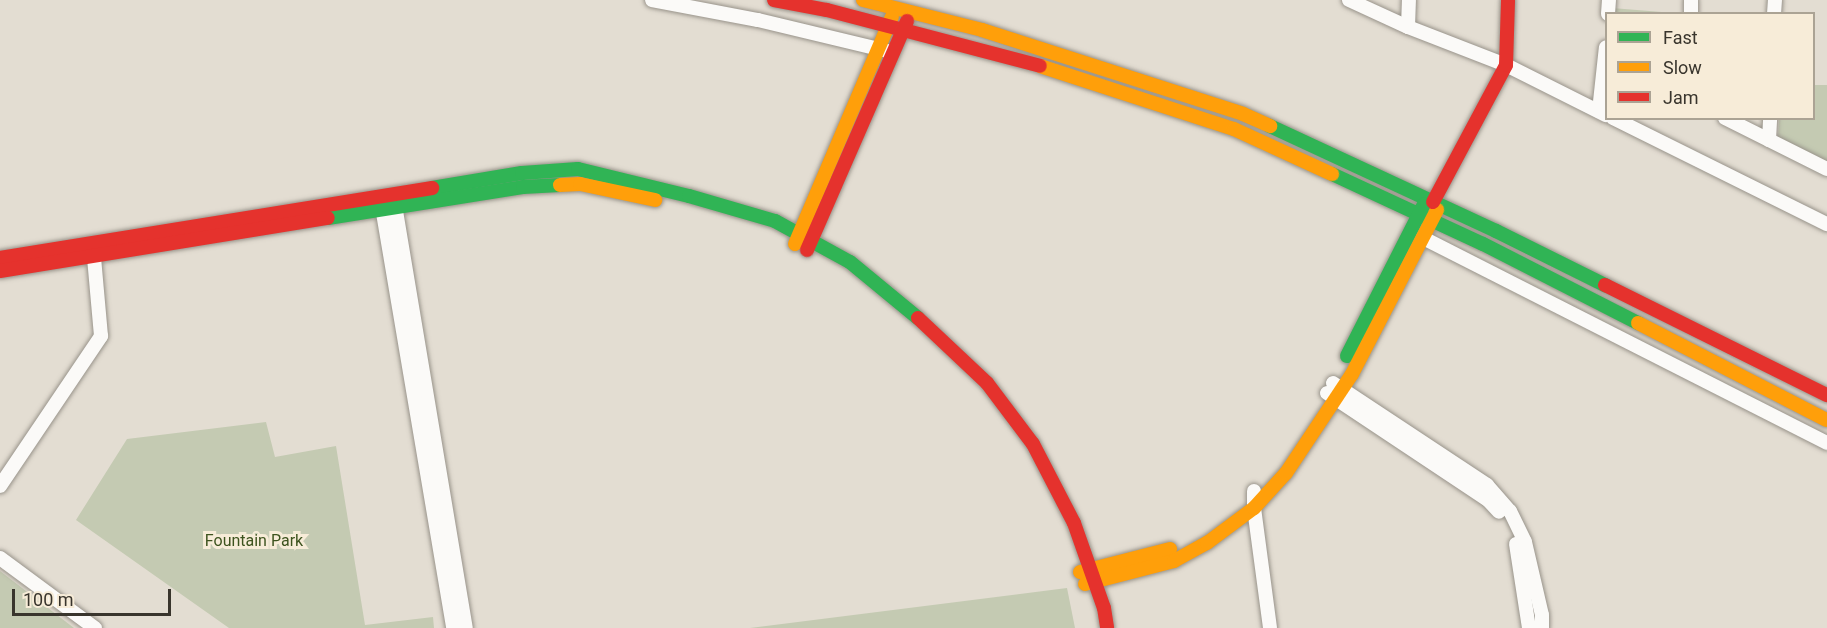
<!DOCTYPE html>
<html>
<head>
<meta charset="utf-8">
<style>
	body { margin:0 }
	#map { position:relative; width:1827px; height:628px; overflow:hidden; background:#e3ddd2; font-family:Roboto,sans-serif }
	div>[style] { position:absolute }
	.green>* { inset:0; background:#c4cab2 }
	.roads { filter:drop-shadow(0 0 2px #98938a) drop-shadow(0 0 2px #98938a) }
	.street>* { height:14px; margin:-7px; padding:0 7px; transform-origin:7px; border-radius:7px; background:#fbfaf8 }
	.fast>* { height:14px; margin:-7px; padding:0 7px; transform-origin:7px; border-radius:7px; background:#30b455 }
	.slow>* { height:14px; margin:-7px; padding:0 7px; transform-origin:7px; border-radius:7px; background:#ff9f0a }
	.jam>* { height:14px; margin:-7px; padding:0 7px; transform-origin:7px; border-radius:7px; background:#e5322d }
	span { translate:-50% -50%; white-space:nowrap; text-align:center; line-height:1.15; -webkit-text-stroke:6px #f7ecd8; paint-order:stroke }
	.park-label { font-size:16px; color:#3d531e }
	.legend { position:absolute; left:1605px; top:12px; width:210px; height:108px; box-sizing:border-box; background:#f7ecd8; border:2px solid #aba394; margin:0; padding:8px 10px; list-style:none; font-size:18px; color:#39352d }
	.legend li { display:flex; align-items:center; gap:12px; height:30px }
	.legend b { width:30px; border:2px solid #aba394 }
	.scale { position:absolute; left:12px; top:589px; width:159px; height:27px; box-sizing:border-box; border:3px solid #39352d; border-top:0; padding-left:8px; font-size:18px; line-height:21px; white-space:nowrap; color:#39352d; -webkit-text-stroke:4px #f7ecd8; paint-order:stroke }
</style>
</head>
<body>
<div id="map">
	<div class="green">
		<i style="clip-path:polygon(1612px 8px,1674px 13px,1611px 14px)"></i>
		<i style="clip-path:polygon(1814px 85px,1827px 85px,1827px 163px,1778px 139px,1779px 119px,1814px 118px)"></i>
		<i style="clip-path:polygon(266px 422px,275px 457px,336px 446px,365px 625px,433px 617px,434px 628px,229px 628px,76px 520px,127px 439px)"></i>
		<i style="clip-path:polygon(0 571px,74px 628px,0 628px)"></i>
		<i style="clip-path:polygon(1067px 588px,1075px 628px,750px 628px)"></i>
	</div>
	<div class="roads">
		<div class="street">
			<i style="left:652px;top:0;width:108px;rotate:10.7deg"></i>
			<i style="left:758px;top:20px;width:133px;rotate:13.5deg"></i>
			<i style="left:1349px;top:0;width:65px;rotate:24.6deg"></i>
			<i style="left:1408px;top:27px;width:105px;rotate:21.2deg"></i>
			<i style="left:1506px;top:65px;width:112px;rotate:26.6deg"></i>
			<i style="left:1608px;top:14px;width:14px;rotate:-86deg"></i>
			<i style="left:1691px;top:14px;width:14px;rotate:-90deg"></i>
			<i style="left:1774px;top:14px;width:14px;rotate:-86deg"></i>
			<i style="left:1408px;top:27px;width:27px;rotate:-88deg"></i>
			<i style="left:1599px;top:111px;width:64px;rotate:-83.8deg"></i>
			<i style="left:1613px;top:118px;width:239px;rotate:26.4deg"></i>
			<i style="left:1725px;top:118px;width:114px;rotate:26.6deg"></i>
			<i style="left:1769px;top:140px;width:22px;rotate:-87deg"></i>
			<i style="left:394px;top:199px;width:435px;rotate:80.5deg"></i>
			<i style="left:381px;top:201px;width:433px;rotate:80.4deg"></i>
			<i style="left:1423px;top:238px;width:453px;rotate:26.9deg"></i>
			<i style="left:1333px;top:383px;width:185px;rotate:33.5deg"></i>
			<i style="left:1487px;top:485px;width:35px;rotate:49deg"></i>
			<i style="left:1510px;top:511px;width:34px;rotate:64deg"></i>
			<i style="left:1525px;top:542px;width:75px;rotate:76.9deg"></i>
			<i style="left:1542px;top:615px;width:13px;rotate:90deg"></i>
			<i style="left:1327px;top:393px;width:193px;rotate:33.6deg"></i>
			<i style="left:1488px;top:500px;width:16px;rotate:47deg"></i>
			<i style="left:0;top:486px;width:181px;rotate:-56deg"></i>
			<i style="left:101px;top:336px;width:90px;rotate:-95.1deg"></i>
			<i style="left:1254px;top:491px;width:17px;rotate:90deg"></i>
			<i style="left:1254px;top:508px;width:121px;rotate:82.4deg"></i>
			<i style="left:1516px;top:544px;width:85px;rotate:81.2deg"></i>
			<i style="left:0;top:558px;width:118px;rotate:36.4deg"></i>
		</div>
		<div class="fast">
			<i style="left:1270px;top:126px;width:249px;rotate:24.9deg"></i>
			<i style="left:1496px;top:231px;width:122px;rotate:26.4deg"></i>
			<i style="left:1332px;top:174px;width:166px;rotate:24.9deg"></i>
			<i style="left:1483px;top:244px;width:174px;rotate:27deg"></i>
			<i style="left:432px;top:188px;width:91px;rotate:-9.5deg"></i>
			<i style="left:522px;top:173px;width:56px;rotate:-4.1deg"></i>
			<i style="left:578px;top:169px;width:114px;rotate:13.7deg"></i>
			<i style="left:689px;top:196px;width:90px;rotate:16.2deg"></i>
			<i style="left:775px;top:221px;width:85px;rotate:28.7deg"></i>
			<i style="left:850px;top:262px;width:88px;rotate:39.5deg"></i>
			<i style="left:328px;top:218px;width:197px;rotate:-9deg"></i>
			<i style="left:523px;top:187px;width:37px;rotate:-3deg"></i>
			<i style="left:1347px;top:356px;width:170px;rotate:-63.1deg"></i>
		</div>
		<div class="slow">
			<i style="left:863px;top:0;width:123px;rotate:14.1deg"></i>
			<i style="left:982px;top:30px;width:274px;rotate:17.8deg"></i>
			<i style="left:1243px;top:114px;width:30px;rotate:24deg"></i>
			<i style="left:1040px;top:66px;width:204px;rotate:18deg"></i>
			<i style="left:1234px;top:129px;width:108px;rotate:24.7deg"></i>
			<i style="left:560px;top:185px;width:20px;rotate:-3deg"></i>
			<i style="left:580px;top:184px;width:77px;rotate:12deg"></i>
			<i style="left:795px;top:244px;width:247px;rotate:-66.9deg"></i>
			<i style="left:1638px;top:323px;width:212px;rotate:27.2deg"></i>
			<i style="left:1080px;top:572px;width:93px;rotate:-14.3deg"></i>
			<i style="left:1085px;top:584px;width:92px;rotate:-14.5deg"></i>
			<i style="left:1174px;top:561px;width:38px;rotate:-29deg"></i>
			<i style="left:1207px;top:543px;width:59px;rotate:-36.7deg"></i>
			<i style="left:1254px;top:508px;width:47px;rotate:-47.6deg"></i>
			<i style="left:1286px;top:473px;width:119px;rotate:-56.3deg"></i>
			<i style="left:1352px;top:374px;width:185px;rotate:-62.6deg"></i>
		</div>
		<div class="jam">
			<i style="left:774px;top:0;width:54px;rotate:10.7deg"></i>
			<i style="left:827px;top:10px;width:220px;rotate:14.7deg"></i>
			<i style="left:1433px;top:202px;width:155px;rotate:-61.9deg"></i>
			<i style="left:1506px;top:65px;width:65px;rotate:-88.2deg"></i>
			<i style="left:807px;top:250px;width:250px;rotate:-66.4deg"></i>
			<i style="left:0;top:258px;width:438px;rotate:-9.2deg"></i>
			<i style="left:0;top:271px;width:332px;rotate:-9.2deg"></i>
			<i style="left:1605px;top:285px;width:248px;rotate:26.4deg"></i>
			<i style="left:918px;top:318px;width:95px;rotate:43.3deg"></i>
			<i style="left:987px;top:383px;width:76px;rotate:53deg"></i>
			<i style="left:1033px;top:444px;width:89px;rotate:62.6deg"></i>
			<i style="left:1074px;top:523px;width:90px;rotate:70.6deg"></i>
			<i style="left:1104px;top:608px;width:20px;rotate:81deg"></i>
		</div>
	</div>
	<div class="park-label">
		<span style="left:254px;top:541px">Fountain Park</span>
	</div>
	<ul class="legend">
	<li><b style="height:8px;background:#30b455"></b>Fast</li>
	<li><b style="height:8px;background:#ff9f0a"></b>Slow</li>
	<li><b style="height:8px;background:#e5322d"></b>Jam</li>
	</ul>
	<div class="scale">100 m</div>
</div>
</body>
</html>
